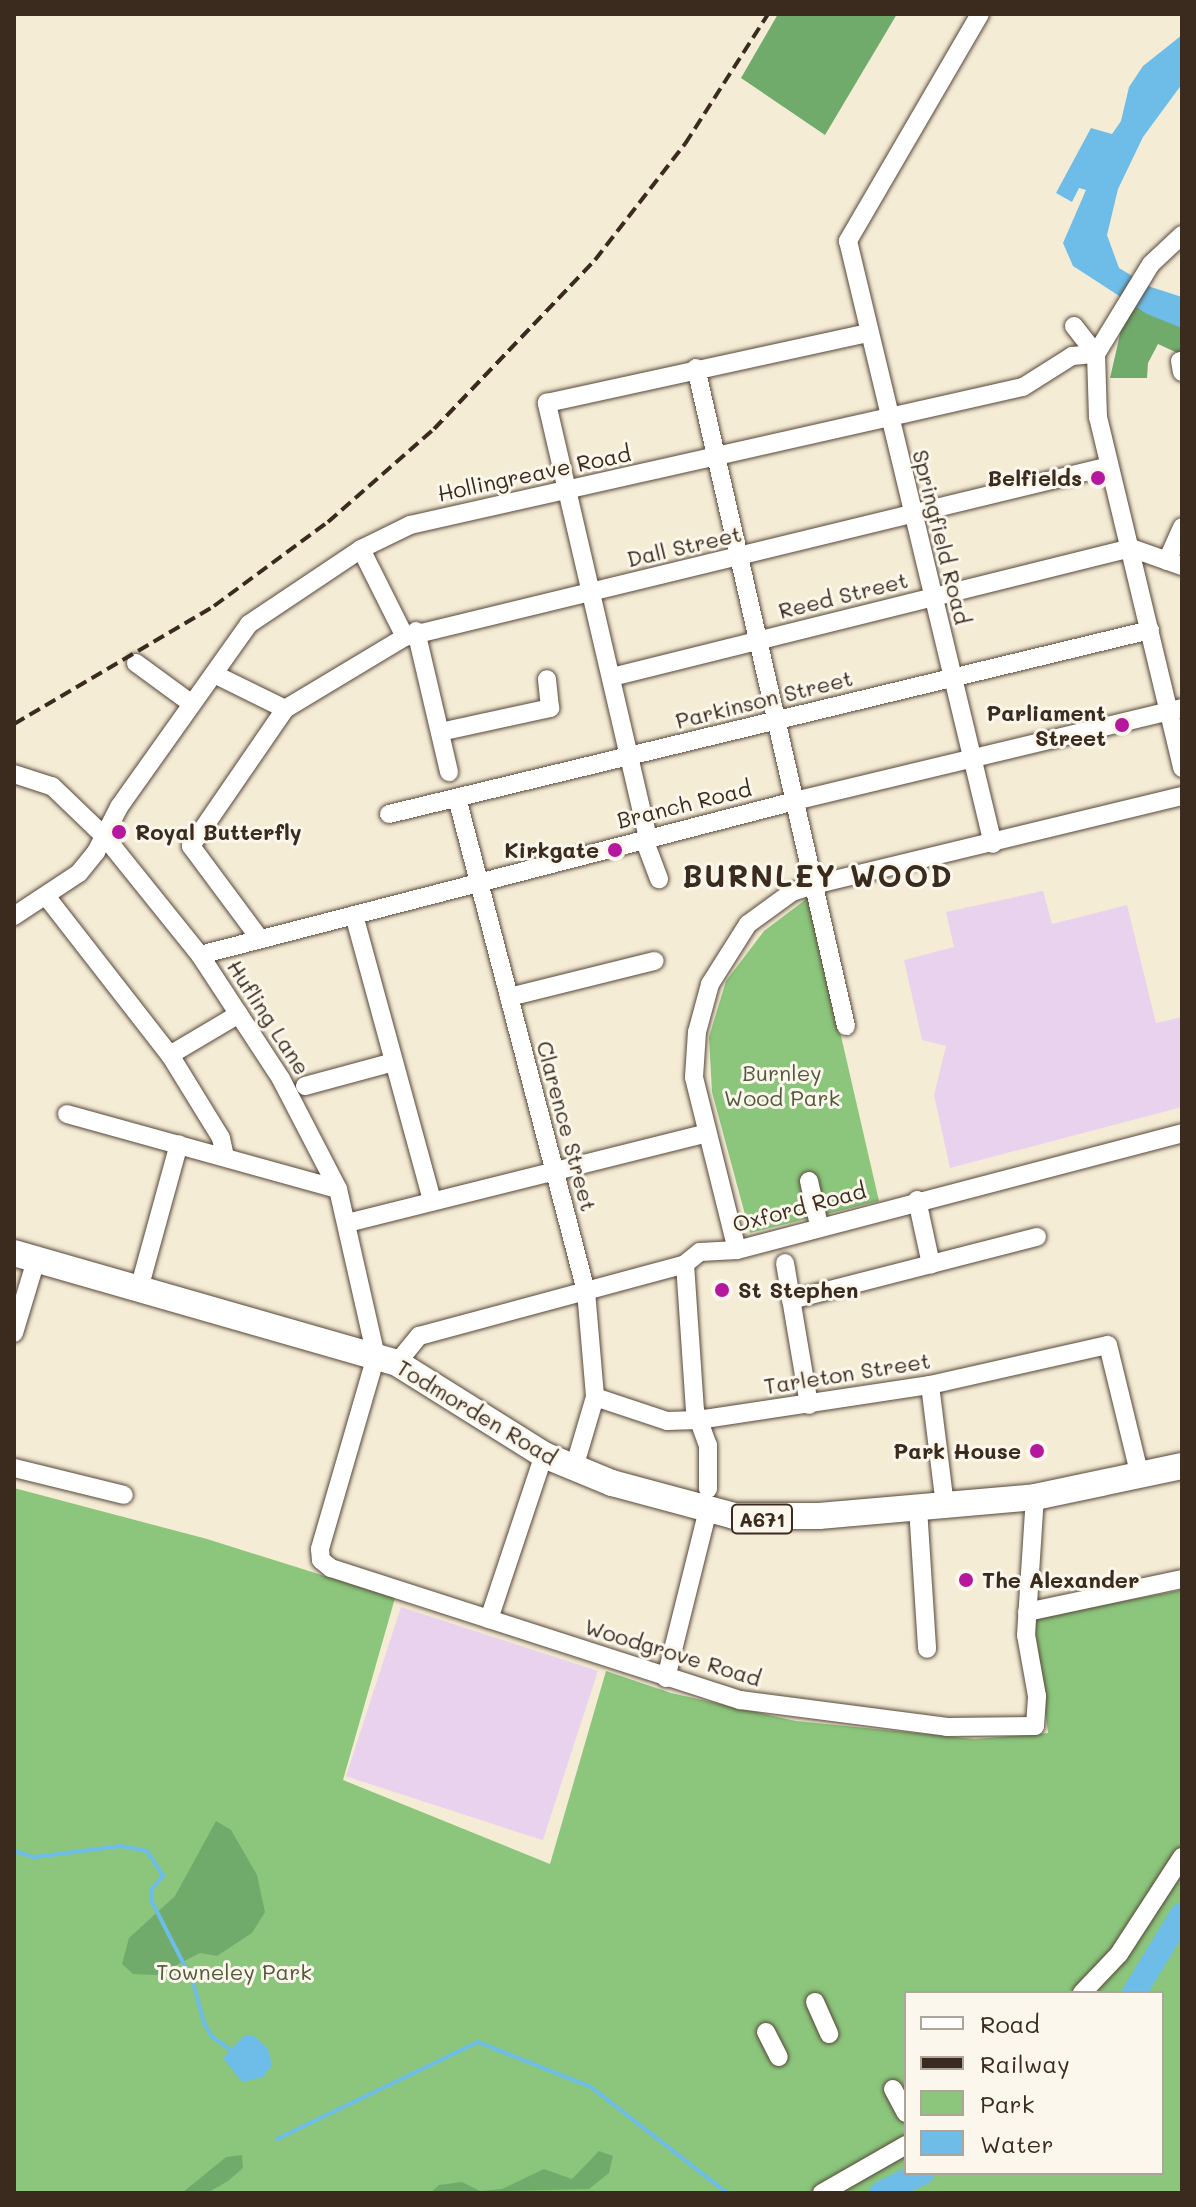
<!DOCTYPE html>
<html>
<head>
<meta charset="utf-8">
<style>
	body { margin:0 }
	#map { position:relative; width:1196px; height:2207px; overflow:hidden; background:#f5ecd6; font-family:Mali,sans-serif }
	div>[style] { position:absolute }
	.built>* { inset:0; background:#e9d2ed; transform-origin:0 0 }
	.green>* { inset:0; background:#8bc67c }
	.forest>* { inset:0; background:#70ab6c }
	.water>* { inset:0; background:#6dbde8 }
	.stream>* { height:4px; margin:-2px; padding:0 2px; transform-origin:2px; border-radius:2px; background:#6dbde8 }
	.river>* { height:24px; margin:-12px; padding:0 12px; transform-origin:12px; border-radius:12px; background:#6dbde8 }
	.roads { filter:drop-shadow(0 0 2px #57473a) drop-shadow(0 0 2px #57473a) }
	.minor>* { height:18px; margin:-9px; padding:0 9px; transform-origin:9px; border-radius:9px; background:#fff }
	.highway>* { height:26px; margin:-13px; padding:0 13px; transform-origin:13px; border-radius:13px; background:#fff }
	.rail>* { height:4px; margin-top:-2px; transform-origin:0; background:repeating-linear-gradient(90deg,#3b2a1e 0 12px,transparent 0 18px) }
	.dots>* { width:22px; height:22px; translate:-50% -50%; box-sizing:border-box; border:4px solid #fbf7ec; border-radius:50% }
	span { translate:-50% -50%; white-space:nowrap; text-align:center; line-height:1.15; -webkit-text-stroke:6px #fbf7ec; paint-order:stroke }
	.shield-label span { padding:2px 6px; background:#fbf7ec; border:2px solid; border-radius:6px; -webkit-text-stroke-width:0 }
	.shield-label { font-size:20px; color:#3b2a1e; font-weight:700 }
	.street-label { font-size:22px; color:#3b2a1e }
	.poi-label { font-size:22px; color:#3b2a1e; font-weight:700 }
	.right { translate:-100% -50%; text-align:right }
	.left { translate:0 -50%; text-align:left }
	.park-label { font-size:22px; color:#53593a }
	.district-label { font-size:30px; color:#3b2a1e; font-weight:700; letter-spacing:2px }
	.frame { position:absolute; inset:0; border:16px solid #3b2a1e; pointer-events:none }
	.legend { position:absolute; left:904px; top:1991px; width:260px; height:184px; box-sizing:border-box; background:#fbf7ec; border:2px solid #aea59a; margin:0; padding:10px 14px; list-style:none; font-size:24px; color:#3b2a1e }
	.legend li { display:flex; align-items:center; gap:16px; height:40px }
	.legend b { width:40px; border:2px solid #aea59a }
</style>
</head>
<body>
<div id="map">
	<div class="built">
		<i style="clip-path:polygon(1043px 891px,1052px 924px,1127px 905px,1156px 1023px,1182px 1017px,1182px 1107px,950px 1168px,934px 1095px,946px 1046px,922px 1040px,904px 960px,954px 947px,946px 912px)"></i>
		<i style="left:401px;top:1607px;width:207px;height:178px;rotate:18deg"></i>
	</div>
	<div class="green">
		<i style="clip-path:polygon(809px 897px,879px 1201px,750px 1233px,712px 1092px,709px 1037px,726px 981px,764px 931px)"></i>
		<i style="clip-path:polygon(evenodd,14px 1488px,207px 1539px,395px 1598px,343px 1780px,550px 1864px,606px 1671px,671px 1693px,796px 1721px,975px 1739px,1048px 1733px,1034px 1618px,1182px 1590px,1182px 2193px,14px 2193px,14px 1488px,906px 1993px,1162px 1993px,1162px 2173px,906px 2173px,906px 1993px)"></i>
	</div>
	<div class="forest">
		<i style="clip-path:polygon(778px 14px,897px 14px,825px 135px,741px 78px)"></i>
		<i style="clip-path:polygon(1136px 304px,1182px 328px,1182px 355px,1158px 344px,1148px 363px,1147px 378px,1110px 378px,1121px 330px)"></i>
		<i style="clip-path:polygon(216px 1821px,231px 1830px,257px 1875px,265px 1912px,252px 1933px,217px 1956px,200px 1953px,157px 1975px,133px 1974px,122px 1964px,129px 1938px,175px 1896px)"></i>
		<i style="clip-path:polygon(599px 2151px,613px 2156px,609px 2173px,589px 2189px,430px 2193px,439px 2185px,462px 2182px,480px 2191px,502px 2189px,544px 2169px,572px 2179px)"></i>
		<i style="clip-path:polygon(242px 2155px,243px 2168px,228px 2181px,207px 2193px,182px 2193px,226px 2157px)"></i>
	</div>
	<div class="water">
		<i style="clip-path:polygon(1182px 35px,1182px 84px,1143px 137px,1118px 189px,1107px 235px,1119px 268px,1151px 287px,1182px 297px,1182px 328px,1147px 314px,1073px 266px,1063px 243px,1086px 190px,1079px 188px,1072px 202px,1056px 193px,1091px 128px,1112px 134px,1121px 121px,1129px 87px,1143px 66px)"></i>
		<i style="clip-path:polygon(253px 2035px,268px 2049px,272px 2065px,263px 2077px,242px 2082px,223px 2058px,244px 2036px)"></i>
	</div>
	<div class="stream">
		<i style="left:14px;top:1851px;width:21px;rotate:17deg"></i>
		<i style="left:34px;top:1857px;width:88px;rotate:-7.2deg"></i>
		<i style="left:121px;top:1846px;width:26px;rotate:11deg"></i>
		<i style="left:147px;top:1851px;width:30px;rotate:57deg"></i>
		<i style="left:163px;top:1876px;width:18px;rotate:131deg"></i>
		<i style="left:151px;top:1890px;width:10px;rotate:90deg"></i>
		<i style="left:151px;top:1900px;width:92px;rotate:62.9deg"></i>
		<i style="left:193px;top:1982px;width:42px;rotate:75deg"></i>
		<i style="left:204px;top:2023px;width:16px;rotate:60deg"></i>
		<i style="left:212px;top:2037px;width:22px;rotate:34deg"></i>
		<i style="left:277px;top:2139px;width:223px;rotate:-25.8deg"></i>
		<i style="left:478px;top:2042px;width:122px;rotate:21.7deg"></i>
		<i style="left:591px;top:2087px;width:172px;rotate:37.9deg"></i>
	</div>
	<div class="river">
		<i style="left:1134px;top:1993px;width:92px;rotate:-58.7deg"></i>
		<i style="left:881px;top:2193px;width:46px;rotate:-26deg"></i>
	</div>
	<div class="roads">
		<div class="minor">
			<i style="left:980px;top:14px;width:263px;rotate:120.2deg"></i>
			<i style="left:848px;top:241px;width:620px;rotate:76.48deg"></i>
			<i style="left:1074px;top:326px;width:36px;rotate:52deg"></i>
			<i style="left:1096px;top:354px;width:63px;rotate:88.2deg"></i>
			<i style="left:1098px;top:417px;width:361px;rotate:76.5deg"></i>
			<i style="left:1096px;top:354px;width:105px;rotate:-58.6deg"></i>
			<i style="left:1151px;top:264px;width:42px;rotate:-43.1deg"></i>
			<i style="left:1180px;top:361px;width:11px;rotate:80deg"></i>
			<i style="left:696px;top:368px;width:675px;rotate:77.16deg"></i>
			<i style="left:361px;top:549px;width:98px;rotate:63.4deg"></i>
			<i style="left:1167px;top:561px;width:37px;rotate:-66deg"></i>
			<i style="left:416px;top:631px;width:145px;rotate:76.8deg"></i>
			<i style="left:136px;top:663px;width:69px;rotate:36.2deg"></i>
			<i style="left:214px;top:674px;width:79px;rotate:26.2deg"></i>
			<i style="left:612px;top:677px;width:535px;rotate:-13.96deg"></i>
			<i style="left:1131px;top:548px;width:54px;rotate:19.4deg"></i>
			<i style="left:440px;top:732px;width:113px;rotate:-12.3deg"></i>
			<i style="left:550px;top:708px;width:29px;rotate:-96deg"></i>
			<i style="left:14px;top:774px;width:40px;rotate:18deg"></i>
			<i style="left:52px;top:786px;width:74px;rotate:43.9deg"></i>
			<i style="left:105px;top:837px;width:151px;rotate:51.2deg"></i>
			<i style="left:200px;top:955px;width:148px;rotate:56.8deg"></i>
			<i style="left:281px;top:1079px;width:124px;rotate:62.6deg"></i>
			<i style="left:338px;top:1189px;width:171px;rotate:77.2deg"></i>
			<i style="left:376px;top:1356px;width:201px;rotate:106.2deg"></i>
			<i style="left:320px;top:1549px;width:11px;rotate:85deg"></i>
			<i style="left:321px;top:1560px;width:13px;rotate:39deg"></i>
			<i style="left:331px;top:1568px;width:430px;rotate:17.9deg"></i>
			<i style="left:740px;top:1700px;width:209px;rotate:7.4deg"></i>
			<i style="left:947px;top:1727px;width:88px;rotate:-0.7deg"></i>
			<i style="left:1035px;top:1726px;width:30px;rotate:-86deg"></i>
			<i style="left:1037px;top:1696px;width:62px;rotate:-100.2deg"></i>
			<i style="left:1026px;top:1635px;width:138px;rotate:-86.3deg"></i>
			<i style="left:457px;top:798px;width:510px;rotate:75.34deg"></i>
			<i style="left:586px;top:1291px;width:106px;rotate:85.1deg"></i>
			<i style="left:595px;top:1397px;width:74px;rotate:106.5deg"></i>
			<i style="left:389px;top:814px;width:783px;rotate:-13.59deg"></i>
			<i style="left:648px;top:838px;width:447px;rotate:-103.1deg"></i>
			<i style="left:547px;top:403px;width:330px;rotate:-12.3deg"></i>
			<i style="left:644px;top:839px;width:43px;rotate:69.4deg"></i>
			<i style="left:46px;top:896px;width:202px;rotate:52.1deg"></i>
			<i style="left:170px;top:1055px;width:97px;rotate:58.4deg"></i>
			<i style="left:221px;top:1138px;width:19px;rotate:78deg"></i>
			<i style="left:354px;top:915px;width:296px;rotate:74.7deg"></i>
			<i style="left:14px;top:916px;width:78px;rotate:-33.5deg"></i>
			<i style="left:79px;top:873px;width:27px;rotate:-51deg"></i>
			<i style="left:96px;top:852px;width:51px;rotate:-62.9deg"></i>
			<i style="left:119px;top:807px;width:224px;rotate:-54.6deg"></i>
			<i style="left:249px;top:624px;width:135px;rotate:-33.8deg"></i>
			<i style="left:361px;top:549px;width:55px;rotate:-26.1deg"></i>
			<i style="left:410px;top:525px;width:628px;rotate:-12.69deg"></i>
			<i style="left:1023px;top:387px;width:58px;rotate:-32.3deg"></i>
			<i style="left:1072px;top:356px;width:24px;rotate:-5deg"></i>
			<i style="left:260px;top:939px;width:116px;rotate:-126.6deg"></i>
			<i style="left:191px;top:846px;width:166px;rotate:-55.5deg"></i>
			<i style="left:285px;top:709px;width:140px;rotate:-31deg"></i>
			<i style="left:405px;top:637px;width:724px;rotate:-13.65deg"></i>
			<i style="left:200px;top:955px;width:615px;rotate:-14.51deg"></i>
			<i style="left:795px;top:801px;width:398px;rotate:-13.5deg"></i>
			<i style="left:509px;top:997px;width:150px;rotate:-13.9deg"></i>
			<i style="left:170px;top:1055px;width:80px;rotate:-30.7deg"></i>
			<i style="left:305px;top:1086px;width:92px;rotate:-15.1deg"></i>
			<i style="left:67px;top:1114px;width:281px;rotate:15.5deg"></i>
			<i style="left:809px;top:1181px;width:45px;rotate:77.2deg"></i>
			<i style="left:917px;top:1200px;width:66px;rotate:77.7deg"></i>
			<i style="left:347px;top:1223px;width:369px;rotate:-14deg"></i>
			<i style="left:737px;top:1250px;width:178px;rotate:-104deg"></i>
			<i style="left:694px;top:1077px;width:45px;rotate:-86.2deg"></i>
			<i style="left:697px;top:1032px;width:50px;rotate:-74.8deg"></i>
			<i style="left:710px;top:984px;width:71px;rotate:-57.7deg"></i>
			<i style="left:748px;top:924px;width:54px;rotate:-36deg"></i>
			<i style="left:792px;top:892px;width:23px;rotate:-18deg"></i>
			<i style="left:814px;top:885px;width:379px;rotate:-13.6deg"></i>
			<i style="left:785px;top:1263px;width:144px;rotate:80.4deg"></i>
			<i style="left:685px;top:1264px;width:146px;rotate:86.1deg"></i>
			<i style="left:695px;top:1410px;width:37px;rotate:70deg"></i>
			<i style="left:708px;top:1445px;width:44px;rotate:90deg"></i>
			<i style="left:139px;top:1289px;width:150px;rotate:-74.6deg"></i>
			<i style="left:791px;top:1300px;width:254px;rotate:-14.4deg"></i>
			<i style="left:14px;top:1333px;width:76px;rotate:-73.2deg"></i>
			<i style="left:397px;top:1363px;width:35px;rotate:-51deg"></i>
			<i style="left:419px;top:1336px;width:276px;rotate:-15.1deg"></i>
			<i style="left:685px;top:1264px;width:19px;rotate:-39deg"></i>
			<i style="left:700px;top:1252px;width:37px;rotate:-3deg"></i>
			<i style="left:737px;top:1250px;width:460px;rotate:-14.7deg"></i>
			<i style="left:930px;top:1385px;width:122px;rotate:82.9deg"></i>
			<i style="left:595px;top:1397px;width:76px;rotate:18.4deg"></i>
			<i style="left:667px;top:1421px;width:31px;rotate:-2deg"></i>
			<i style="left:698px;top:1420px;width:235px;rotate:-8.6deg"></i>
			<i style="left:930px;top:1385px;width:182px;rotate:-12.7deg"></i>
			<i style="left:1108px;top:1345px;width:135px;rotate:76.3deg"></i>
			<i style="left:14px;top:1468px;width:113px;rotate:13.8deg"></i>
			<i style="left:918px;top:1508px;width:141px;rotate:86.3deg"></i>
			<i style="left:1027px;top:1612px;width:158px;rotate:-12deg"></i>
			<i style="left:489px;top:1619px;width:173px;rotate:-71.5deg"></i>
			<i style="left:666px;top:1678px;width:173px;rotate:-76deg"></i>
			<i style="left:1082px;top:1993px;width:54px;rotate:-46.5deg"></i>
			<i style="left:1119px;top:1954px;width:116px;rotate:-57deg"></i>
			<i style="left:815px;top:2002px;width:35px;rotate:66deg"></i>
			<i style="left:766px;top:2032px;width:28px;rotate:63deg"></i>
			<i style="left:893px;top:2089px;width:27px;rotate:62deg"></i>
			<i style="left:822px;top:2193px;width:97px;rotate:-29.7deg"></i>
		</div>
		<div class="highway">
			<i style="left:14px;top:1253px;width:398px;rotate:16deg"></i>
			<i style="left:397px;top:1363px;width:173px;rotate:32deg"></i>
			<i style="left:544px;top:1455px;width:74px;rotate:22.4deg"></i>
			<i style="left:612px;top:1483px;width:126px;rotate:15.1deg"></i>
			<i style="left:734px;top:1516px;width:85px"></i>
			<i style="left:819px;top:1516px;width:217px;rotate:-5deg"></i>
			<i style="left:1035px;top:1497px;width:150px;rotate:-11.9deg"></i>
		</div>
	</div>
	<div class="rail">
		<i style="left:14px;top:724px;width:232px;rotate:-30.5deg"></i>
		<i style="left:214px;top:606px;width:142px;rotate:-36.4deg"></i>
		<i style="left:328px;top:522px;width:141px;rotate:-41.3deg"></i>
		<i style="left:434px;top:429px;width:233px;rotate:-46.4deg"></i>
		<i style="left:595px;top:260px;width:147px;rotate:-52.2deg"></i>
		<i style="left:685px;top:144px;width:154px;rotate:-57.4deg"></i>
	</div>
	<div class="dots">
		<i style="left:1098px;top:478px;background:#b5179e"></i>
		<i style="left:1122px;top:725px;background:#b5179e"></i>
		<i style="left:119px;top:832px;background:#b5179e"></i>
		<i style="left:615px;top:850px;background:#b5179e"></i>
		<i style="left:722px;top:1290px;background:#b5179e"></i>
		<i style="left:1037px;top:1451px;background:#b5179e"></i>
		<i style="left:966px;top:1580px;background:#b5179e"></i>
	</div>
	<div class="shield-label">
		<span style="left:762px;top:1519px">A671</span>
	</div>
	<div class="street-label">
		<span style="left:534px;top:473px;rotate:-12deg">Hollingreave Road</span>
		<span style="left:942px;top:537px;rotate:76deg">Springfield Road</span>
		<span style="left:684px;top:546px;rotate:-13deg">Dall Street</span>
		<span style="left:843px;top:595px;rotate:-14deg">Reed Street</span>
		<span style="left:764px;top:699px;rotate:-14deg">Parkinson Street</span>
		<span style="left:684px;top:804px;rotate:-14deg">Branch Road</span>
		<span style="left:269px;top:1017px;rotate:57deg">Hufling Lane</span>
		<span style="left:567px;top:1126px;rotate:75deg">Clarence Street</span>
		<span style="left:799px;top:1207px;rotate:-15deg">Oxford Road</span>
		<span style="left:847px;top:1373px;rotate:-9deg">Tarleton Street</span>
		<span style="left:477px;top:1412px;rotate:31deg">Todmorden Road</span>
		<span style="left:673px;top:1652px;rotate:17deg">Woodgrove Road</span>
	</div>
	<div class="poi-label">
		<span class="right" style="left:1082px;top:478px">Belfields</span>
		<span class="right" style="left:1106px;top:725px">Parliament<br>Street</span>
		<span class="left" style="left:135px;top:832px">Royal Butterfly</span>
		<span class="right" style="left:599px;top:850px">Kirkgate</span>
		<span class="left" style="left:738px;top:1290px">St Stephen</span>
		<span class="right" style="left:1021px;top:1451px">Park House</span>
		<span class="left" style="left:982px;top:1580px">The Alexander</span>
	</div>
	<div class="park-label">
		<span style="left:782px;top:1085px">Burnley<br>Wood Park</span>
		<span style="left:234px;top:1972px">Towneley Park</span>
	</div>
	<div class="district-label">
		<span style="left:818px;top:875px">BURNLEY WOOD</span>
	</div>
	<div class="frame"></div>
	<ul class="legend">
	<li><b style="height:10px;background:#fff"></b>Road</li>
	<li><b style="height:10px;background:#3b2a1e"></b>Railway</li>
	<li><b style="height:22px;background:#8bc67c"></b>Park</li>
	<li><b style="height:22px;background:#6dbde8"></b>Water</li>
	</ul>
</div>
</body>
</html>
